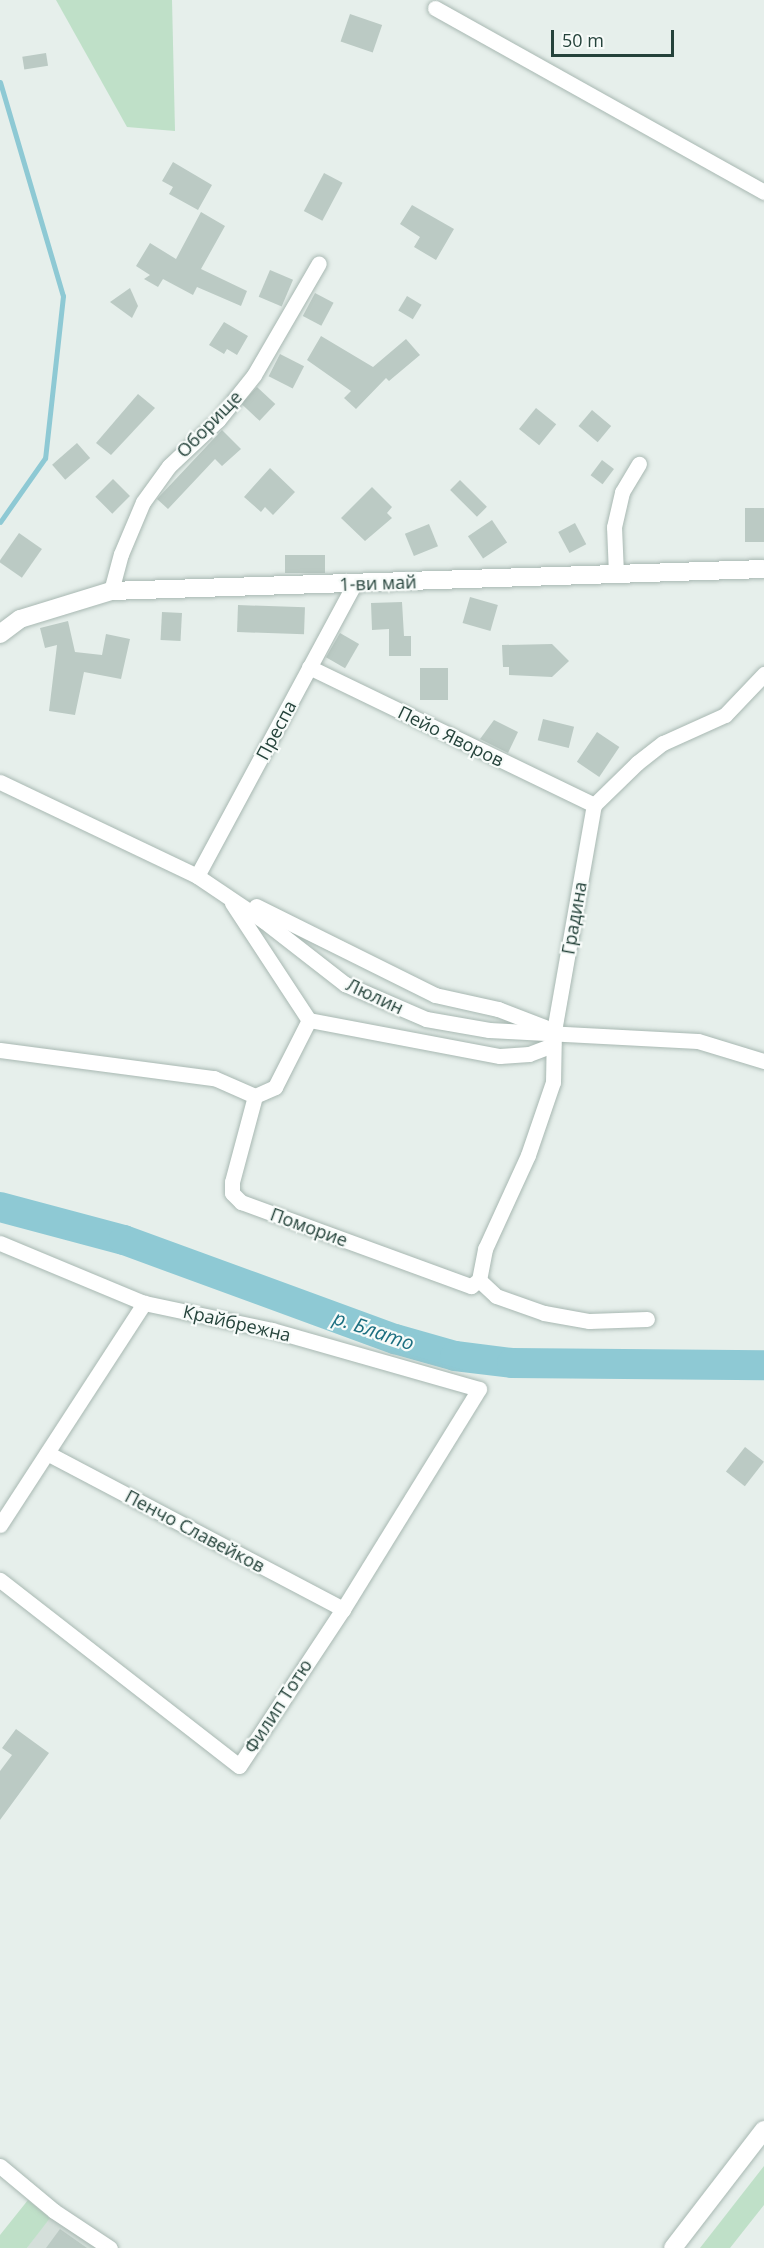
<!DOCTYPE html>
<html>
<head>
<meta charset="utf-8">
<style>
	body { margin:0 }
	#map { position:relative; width:764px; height:2248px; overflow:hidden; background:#e6efeb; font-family:"Open Sans",sans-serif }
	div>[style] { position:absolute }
	.built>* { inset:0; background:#d4dfda }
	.green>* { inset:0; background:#bfe0c8 }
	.stream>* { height:5px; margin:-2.5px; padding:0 2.5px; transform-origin:2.5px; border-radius:2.5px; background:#8ec9d4 }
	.river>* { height:30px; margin:-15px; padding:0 15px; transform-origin:15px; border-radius:15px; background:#8ec9d4 }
	.building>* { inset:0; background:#bbcac4; transform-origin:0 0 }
	.roads { filter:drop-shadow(0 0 2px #a8b8b2) drop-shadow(0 0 2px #a8b8b2) }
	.minor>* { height:15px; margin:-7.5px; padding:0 7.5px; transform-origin:7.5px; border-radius:7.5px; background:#fff }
	.tertiary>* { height:18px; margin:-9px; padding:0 9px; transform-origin:9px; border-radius:9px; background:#fff }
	span { translate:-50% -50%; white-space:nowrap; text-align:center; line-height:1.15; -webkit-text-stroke:4.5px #f7fbf9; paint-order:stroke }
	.street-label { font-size:18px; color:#24423a }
	.water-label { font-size:20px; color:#1c6f80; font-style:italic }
	.scale { position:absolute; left:551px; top:30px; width:123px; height:27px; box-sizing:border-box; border:3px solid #24423a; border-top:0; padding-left:8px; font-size:18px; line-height:21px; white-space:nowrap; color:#24423a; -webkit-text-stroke:4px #f7fbf9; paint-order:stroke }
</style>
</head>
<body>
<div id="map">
	<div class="built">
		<i style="clip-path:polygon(54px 2211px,110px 2248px,27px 2248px)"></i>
	</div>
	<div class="green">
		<i style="clip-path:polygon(56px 0,172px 0,175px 131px,127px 127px)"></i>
		<i style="clip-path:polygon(764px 2166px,764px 2205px,730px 2248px,700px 2248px)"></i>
		<i style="clip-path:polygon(28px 2200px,50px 2218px,27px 2248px,0 2248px,0 2235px)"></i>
	</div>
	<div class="stream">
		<i style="left:0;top:82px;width:223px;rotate:73.6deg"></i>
		<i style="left:63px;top:296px;width:163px;rotate:96.3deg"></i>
		<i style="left:45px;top:458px;width:78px;rotate:125.1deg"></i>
	</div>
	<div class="river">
		<i style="left:0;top:1207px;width:128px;rotate:14.9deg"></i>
		<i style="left:124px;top:1240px;width:289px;rotate:20.1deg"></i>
		<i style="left:395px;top:1339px;width:62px;rotate:15.8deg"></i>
		<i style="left:455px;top:1356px;width:57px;rotate:7deg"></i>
		<i style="left:512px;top:1363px;width:252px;rotate:0.5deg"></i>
	</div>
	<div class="building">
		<i style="left:350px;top:14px;width:34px;height:29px;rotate:19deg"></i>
		<i style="left:46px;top:53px;width:13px;height:24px;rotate:81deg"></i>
		<i style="clip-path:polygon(173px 162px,212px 185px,198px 210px,169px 194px,173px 187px,162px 181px)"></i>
		<i style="left:324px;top:173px;width:21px;height:43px;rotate:28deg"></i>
		<i style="clip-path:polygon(412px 205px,454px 229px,436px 260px,414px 247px,420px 237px,400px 224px)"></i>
		<i style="clip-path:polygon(201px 212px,225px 226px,201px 269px,247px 291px,241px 306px,197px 287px,193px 295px,163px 279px,158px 287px,144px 279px,150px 275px,136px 266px,150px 243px,176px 259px)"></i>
		<i style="left:270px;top:270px;width:25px;height:29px;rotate:23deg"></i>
		<i style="clip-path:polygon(130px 288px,138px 306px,132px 318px,110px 302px)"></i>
		<i style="left:315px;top:293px;width:21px;height:26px;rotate:28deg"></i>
		<i style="left:407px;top:296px;width:17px;height:17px;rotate:31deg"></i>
		<i style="clip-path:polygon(224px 322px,248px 336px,237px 355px,227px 349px,224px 354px,209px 345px)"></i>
		<i style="clip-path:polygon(321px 336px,373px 367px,406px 339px,420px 355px,389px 381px,386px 378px,356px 409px,344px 398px,351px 391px,307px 360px)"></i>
		<i style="left:280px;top:354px;width:27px;height:25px;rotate:27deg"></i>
		<i style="left:257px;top:387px;width:25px;height:23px;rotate:43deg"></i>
		<i style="clip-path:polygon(138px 394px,155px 408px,111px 455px,96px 443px)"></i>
		<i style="left:536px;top:408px;width:26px;height:27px;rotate:39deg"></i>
		<i style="left:592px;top:410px;width:25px;height:21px;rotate:40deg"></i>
		<i style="clip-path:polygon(222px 430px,241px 449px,222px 466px,215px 459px,168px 509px,157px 499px)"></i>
		<i style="left:77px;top:443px;width:20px;height:33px;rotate:49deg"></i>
		<i style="left:602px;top:460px;width:15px;height:19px;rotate:37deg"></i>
		<i style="clip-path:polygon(270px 468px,295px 492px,273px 515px,265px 507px,261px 512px,244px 497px)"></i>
		<i style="left:113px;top:479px;width:24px;height:25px;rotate:45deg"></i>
		<i style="left:460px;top:480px;width:38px;height:14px;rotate:45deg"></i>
		<i style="clip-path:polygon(372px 487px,392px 507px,387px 513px,392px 518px,365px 541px,341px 518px)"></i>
		<i style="left:745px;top:508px;width:19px;height:34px"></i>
		<i style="left:492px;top:520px;width:27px;height:29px;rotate:56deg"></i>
		<i style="left:575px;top:523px;width:24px;height:19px;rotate:62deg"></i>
		<i style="left:429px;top:524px;width:24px;height:26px;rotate:68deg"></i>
		<i style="left:19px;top:533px;width:28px;height:35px;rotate:35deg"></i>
		<i style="left:325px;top:555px;width:18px;height:40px;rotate:90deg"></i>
		<i style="left:470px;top:597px;width:29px;height:27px;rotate:16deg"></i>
		<i style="clip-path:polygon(402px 602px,404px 636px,411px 636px,411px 656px,389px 656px,389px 629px,372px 630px,371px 603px)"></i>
		<i style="left:238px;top:605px;width:67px;height:27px;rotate:2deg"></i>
		<i style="left:162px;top:612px;width:20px;height:28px;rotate:3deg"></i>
		<i style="clip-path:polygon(68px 621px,75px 652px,102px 655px,106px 634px,130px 639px,121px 679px,84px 672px,75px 715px,49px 711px,57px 645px,45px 648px,40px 628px)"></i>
		<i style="left:340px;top:633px;width:22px;height:28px;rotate:30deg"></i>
		<i style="clip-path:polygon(552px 644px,569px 661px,552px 677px,509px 675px,509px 667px,503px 667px,502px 645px)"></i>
		<i style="left:448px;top:668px;width:32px;height:28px;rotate:90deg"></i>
		<i style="left:543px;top:719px;width:32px;height:22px;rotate:14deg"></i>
		<i style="clip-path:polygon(494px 720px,518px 732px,508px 753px,480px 739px)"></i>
		<i style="left:597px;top:732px;width:27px;height:36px;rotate:34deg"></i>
		<i style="left:745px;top:1447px;width:24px;height:31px;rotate:38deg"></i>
		<i style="clip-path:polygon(16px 1729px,49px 1753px,0 1820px,0 1771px,12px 1755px,2px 1748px)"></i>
		<i style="clip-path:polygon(60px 2229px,87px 2248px,46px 2248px)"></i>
	</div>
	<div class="roads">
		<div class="minor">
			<i style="left:435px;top:8px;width:377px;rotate:29.2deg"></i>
			<i style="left:616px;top:574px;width:47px;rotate:-92.4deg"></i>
			<i style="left:614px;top:527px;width:36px;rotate:-77deg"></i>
			<i style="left:622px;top:492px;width:33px;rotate:-59deg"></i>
			<i style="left:111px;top:591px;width:38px;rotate:-75deg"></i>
			<i style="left:121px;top:554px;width:56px;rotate:-67.1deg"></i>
			<i style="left:143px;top:502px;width:44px;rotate:-54.2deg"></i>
			<i style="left:169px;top:466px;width:67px;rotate:-43.2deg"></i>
			<i style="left:218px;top:420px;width:58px;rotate:-51.3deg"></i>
			<i style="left:254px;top:375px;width:129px;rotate:-59.9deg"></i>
			<i style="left:309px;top:667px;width:317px;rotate:25.8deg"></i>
			<i style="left:0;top:782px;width:218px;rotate:25.5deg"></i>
			<i style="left:197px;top:876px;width:81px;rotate:33.9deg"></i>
			<i style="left:264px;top:921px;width:103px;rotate:37.9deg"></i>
			<i style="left:345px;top:984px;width:88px;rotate:23.4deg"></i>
			<i style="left:426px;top:1019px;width:64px;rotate:9.9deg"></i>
			<i style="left:489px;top:1030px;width:209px;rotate:3deg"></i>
			<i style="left:698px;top:1041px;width:69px;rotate:16.9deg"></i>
			<i style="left:594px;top:805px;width:60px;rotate:-44.3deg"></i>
			<i style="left:637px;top:763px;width:33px;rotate:-38deg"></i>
			<i style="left:663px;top:743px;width:68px;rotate:-24.3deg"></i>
			<i style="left:725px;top:715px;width:57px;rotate:-46.4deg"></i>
			<i style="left:197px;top:876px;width:332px;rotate:-61.7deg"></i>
			<i style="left:232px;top:903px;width:140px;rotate:56.7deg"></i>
			<i style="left:309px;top:1020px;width:194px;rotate:10.7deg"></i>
			<i style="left:500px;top:1056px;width:29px;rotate:-4deg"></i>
			<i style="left:529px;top:1054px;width:26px;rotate:-21deg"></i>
			<i style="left:256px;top:906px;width:200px;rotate:26.4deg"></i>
			<i style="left:435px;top:995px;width:65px;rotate:12.5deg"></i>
			<i style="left:498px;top:1009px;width:50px;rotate:21deg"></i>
			<i style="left:0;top:1050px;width:216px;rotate:7.5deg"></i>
			<i style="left:214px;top:1078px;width:45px;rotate:23.7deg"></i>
			<i style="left:255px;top:1096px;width:89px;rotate:105deg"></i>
			<i style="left:232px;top:1182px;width:11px;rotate:90deg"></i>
			<i style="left:232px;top:1193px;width:13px;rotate:45deg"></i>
			<i style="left:241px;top:1202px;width:245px;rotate:20.1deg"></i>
			<i style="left:471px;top:1286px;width:10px;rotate:-37deg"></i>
			<i style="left:479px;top:1280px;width:32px;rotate:-79deg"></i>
			<i style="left:485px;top:1249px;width:103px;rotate:-65.4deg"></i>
			<i style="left:528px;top:1155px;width:77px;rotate:-71.1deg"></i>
			<i style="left:553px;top:1082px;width:51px;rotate:-88.9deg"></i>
			<i style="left:554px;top:1031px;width:230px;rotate:-80deg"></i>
			<i style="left:255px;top:1096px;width:22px;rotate:-24deg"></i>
			<i style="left:275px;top:1087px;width:75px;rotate:-63.1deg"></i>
			<i style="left:0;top:1243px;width:156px;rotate:22.6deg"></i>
			<i style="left:144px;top:1303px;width:131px;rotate:11.9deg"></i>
			<i style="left:272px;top:1330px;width:215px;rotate:15.9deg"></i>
			<i style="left:479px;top:1389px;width:259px;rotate:121.7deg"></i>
			<i style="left:343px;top:1609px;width:188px;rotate:123.5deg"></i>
			<i style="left:239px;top:1766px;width:303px;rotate:-142.1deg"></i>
			<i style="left:479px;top:1280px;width:23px;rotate:43deg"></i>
			<i style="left:496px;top:1296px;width:51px;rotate:19.5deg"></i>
			<i style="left:544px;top:1313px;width:46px;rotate:10.1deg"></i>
			<i style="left:589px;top:1321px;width:58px;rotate:-2deg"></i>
			<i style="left:47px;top:1453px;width:335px;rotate:27.8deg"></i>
			<i style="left:0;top:1525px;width:265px;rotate:-57deg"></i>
			<i style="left:0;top:2166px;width:70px;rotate:39.8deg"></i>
			<i style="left:54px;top:2211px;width:67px;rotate:33.5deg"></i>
		</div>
		<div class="tertiary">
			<i style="left:0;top:634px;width:25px;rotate:-37deg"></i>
			<i style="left:20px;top:619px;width:95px;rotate:-17.1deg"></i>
			<i style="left:111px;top:591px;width:653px;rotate:-1.93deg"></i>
			<i style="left:673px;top:2248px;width:149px;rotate:-52.4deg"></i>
		</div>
	</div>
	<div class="street-label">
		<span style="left:209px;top:424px;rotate:-46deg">Оборище</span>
		<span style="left:378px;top:583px;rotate:-2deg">1-ви май</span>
		<span style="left:276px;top:730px;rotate:-62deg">Преспа</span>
		<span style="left:451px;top:736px;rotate:26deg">Пейо Яворов</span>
		<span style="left:574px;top:918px;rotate:-80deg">Градина</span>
		<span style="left:375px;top:996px;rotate:25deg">Люлин</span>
		<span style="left:309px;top:1227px;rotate:20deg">Поморие</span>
		<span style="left:237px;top:1323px;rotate:13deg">Крайбрежна</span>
		<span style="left:195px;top:1531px;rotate:28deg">Пенчо Славейков</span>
		<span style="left:278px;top:1706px;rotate:-57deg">Филип Тотю</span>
	</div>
	<div class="water-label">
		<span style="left:374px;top:1330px;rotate:19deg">р. Блато</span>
	</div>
	<div class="scale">50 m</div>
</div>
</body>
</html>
